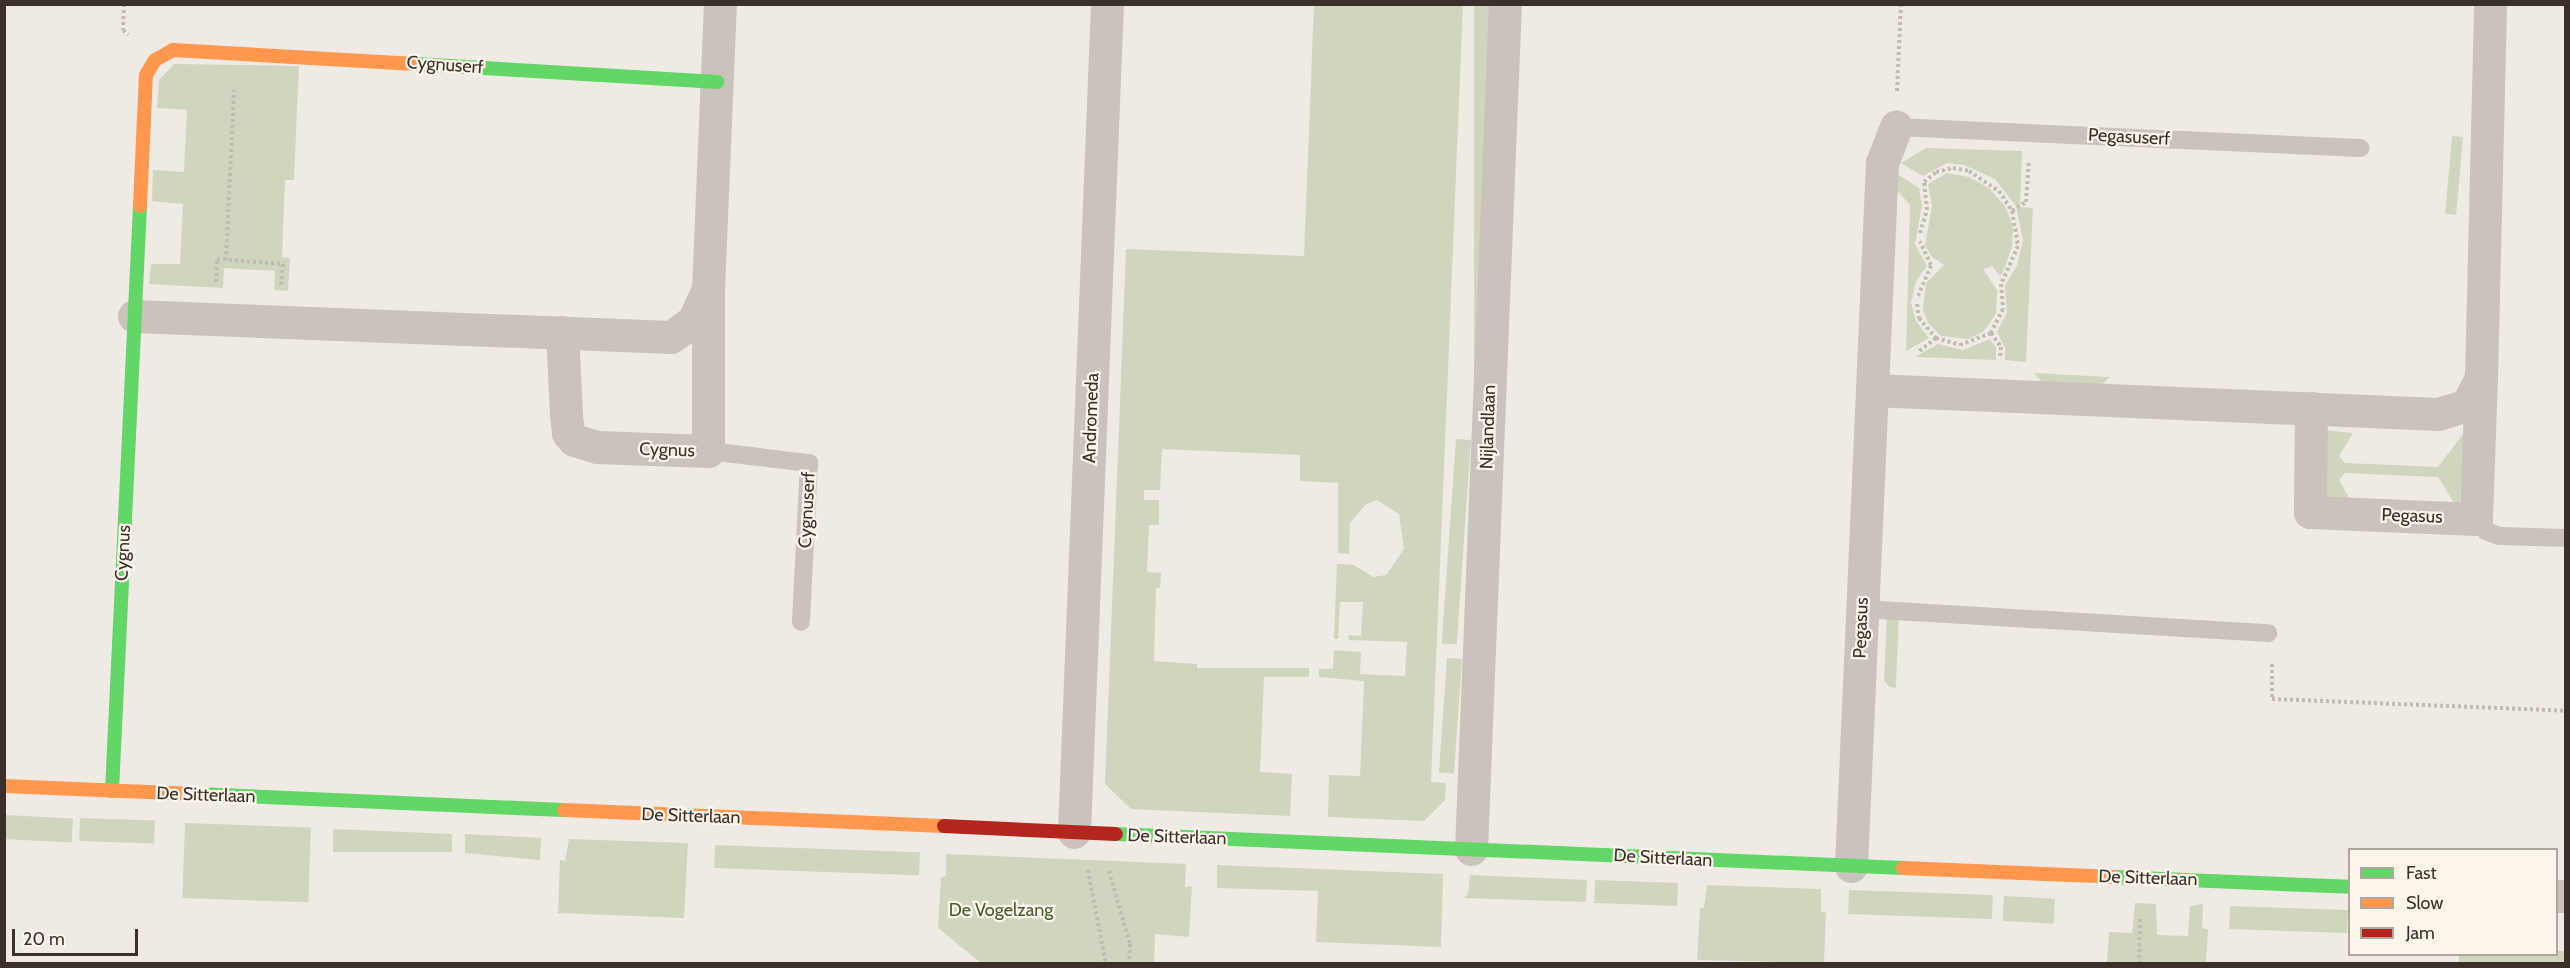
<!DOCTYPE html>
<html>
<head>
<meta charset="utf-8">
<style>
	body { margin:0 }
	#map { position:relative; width:2570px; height:968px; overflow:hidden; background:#f0eae4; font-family:Cabin,sans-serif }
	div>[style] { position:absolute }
	.green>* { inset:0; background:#d0d6bd; transform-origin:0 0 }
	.path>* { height:4px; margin-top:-2px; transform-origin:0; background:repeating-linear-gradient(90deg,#c2bbb4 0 3px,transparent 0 6px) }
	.lane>* { height:18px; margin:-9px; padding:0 9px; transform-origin:9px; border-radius:9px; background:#c9c3bc }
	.street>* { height:33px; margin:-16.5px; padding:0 16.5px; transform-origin:16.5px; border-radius:16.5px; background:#c9c3bc }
	.fast>* { height:14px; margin:-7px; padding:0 7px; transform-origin:7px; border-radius:7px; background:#63d668 }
	.slow>* { height:14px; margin:-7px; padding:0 7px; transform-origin:7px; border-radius:7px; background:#ff974d }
	.jam>* { height:14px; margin:-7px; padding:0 7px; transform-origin:7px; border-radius:7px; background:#b3261e }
	span { translate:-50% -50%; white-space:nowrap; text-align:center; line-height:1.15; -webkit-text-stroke:4.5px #fcf5ec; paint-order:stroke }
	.street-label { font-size:18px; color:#3b3029 }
	.park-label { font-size:18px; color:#485c2b }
	.frame { position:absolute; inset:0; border:6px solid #3b3029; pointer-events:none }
	.legend { position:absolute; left:2348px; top:848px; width:210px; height:108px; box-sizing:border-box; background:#fcf5ec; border:2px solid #afa69e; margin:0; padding:8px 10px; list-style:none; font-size:18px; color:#3b3029 }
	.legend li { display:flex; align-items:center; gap:12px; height:30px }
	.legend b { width:30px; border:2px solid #afa69e }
	.scale { position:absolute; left:12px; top:929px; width:126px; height:27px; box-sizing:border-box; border:3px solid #3b3029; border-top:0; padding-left:8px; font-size:18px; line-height:21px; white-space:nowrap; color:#3b3029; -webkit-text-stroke:4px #fcf5ec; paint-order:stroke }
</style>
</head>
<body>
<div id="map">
	<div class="green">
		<i style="clip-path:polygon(1314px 5px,1463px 5px,1431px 782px,1446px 783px,1445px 800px,1424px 821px,1328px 817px,1329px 775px,1360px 776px,1364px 681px,1319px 677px,1319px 669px,1333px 669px,1334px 650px,1361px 652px,1360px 674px,1405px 676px,1407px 642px,1349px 640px,1348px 635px,1361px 636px,1363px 602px,1340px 602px,1338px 639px,1334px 639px,1337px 564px,1354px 565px,1373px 577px,1386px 575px,1404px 549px,1399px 514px,1377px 500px,1365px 505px,1350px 523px,1349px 554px,1338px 553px,1338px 483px,1300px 481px,1300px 455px,1162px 449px,1160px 490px,1144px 490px,1144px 500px,1159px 500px,1159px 525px,1149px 525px,1147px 572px,1161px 573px,1160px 588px,1156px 588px,1154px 661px,1197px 664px,1197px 668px,1309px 668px,1309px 677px,1264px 677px,1260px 772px,1292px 774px,1290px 816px,1131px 809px,1105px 784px,1126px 249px,1304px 256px)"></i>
		<i style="left:1474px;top:5px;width:15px;height:405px"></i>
		<i style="clip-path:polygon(174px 64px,299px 66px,294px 180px,285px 180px,282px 257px,290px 258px,288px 291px,274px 290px,275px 271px,224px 268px,223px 288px,149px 284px,151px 264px,180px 264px,183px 204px,152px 201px,153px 170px,184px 172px,187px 110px,157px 108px,159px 80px)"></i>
		<i style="left:2452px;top:136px;width:11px;height:78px;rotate:5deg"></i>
		<i style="clip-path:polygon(1926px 148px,2022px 151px,2020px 207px,2033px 208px,2026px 362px,2005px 360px,2005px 348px,1997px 332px,2007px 312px,2005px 286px,2017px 265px,2023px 240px,2016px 206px,1995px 179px,1964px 165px,1947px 163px,1923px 176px,1901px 163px)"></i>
		<i style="clip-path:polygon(1896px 173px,1919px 188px,1922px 206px,1915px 244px,1927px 266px,1916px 281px,1911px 303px,1916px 321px,1929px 338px,1906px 351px,1910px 205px,1894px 187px)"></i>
		<i style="clip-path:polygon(1947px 173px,1969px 177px,1989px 188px,2005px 206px,2013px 226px,2012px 247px,2003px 272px,2000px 276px,1992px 266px,1983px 269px,1997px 290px,1996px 314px,1983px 332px,1968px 339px,1941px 336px,1928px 323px,1923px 310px,1926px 283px,1944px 265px,1932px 257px,1925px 245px,1932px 206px,1928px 184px)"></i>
		<i style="clip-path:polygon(1990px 339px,1996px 348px,1996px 360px,1915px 357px,1938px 344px,1963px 350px)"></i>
		<i style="clip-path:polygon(2034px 373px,2110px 377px,2099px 387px,2045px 385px)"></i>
		<i style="clip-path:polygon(2324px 430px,2353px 433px,2339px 456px,2345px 463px,2438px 467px,2463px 434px,2467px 436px,2459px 511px,2438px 477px,2345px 473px,2339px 480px,2352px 503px,2324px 505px)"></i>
		<i style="left:1456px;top:439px;width:15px;height:205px;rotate:4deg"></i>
		<i style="clip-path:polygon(1899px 613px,1896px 688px,1890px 687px,1884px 681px,1887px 614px)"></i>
		<i style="left:1447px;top:658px;width:15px;height:115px;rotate:4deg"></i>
		<i style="left:5px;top:815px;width:68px;height:24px;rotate:3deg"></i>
		<i style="left:80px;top:818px;width:75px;height:23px;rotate:2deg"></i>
		<i style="left:185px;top:823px;width:126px;height:75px;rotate:2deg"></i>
		<i style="clip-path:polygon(333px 829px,452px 834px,452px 852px,333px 852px)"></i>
		<i style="clip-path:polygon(465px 834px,541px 838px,540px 860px,465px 853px)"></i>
		<i style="clip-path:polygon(569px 839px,688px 843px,684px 918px,558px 913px,560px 860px,565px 861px)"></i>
		<i style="left:715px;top:845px;width:205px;height:23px;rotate:2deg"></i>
		<i style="clip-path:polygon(946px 854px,1186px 864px,1185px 887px,1192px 886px,1189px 937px,1155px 934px,1154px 963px,981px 963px,938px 928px,941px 877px,946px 876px)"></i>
		<i style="clip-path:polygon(1217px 865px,1443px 874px,1441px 947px,1316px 942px,1318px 891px,1217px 888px)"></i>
		<i style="clip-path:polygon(1470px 875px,1587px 880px,1586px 902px,1464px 898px,1468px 894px)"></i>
		<i style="left:1595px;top:880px;width:83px;height:23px;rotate:2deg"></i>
		<i style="clip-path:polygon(1707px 885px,1821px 889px,1821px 912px,1826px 912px,1824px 963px,1697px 960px,1700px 908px,1704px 908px)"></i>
		<i style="left:1849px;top:890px;width:144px;height:24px;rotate:2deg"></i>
		<i style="left:2004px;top:896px;width:51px;height:25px;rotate:3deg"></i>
		<i style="clip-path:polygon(2135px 903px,2156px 904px,2157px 935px,2188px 936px,2190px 906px,2203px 904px,2202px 928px,2208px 929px,2206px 963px,2107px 963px,2109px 932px,2132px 933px)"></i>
		<i style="left:2230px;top:906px;width:118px;height:23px;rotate:2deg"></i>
		<i style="clip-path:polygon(2557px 951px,2565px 951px,2565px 963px,2459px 963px,2459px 955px,2556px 954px)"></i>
	</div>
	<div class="path">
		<i style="left:124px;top:4px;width:26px;rotate:92deg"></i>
		<i style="left:123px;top:30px;width:7px;rotate:45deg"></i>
		<i style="left:1897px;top:91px;width:87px;rotate:-87.4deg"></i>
		<i style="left:1924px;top:182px;width:16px;rotate:-40deg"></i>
		<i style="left:1936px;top:172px;width:17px;rotate:-13deg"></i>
		<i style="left:1953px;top:168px;width:16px;rotate:11deg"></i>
		<i style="left:1969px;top:171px;width:36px;rotate:34deg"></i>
		<i style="left:1999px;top:191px;width:24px;rotate:57deg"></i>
		<i style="left:2012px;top:211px;width:36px;rotate:80deg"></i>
		<i style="left:2018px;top:246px;width:42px;rotate:114.1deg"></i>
		<i style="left:2001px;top:284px;width:25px;rotate:85deg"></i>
		<i style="left:2003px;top:309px;width:27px;rotate:117deg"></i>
		<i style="left:1991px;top:333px;width:17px;rotate:54deg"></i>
		<i style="left:2001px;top:347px;width:12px;rotate:95deg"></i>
		<i style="left:2012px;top:211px;width:17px;rotate:-33deg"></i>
		<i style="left:2026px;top:202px;width:39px;rotate:-86deg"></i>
		<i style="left:1920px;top:233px;width:24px;rotate:-73deg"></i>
		<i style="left:1927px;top:210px;width:28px;rotate:-96deg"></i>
		<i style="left:226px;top:260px;width:170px;rotate:-87.3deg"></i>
		<i style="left:216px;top:282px;width:23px;rotate:-88deg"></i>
		<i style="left:217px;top:259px;width:66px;rotate:4.3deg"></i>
		<i style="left:283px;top:264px;width:21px;rotate:95deg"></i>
		<i style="left:1918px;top:296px;width:34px;rotate:-67deg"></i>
		<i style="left:1931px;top:265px;width:26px;rotate:-115deg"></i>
		<i style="left:1917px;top:304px;width:14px;rotate:82deg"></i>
		<i style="left:1919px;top:318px;width:26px;rotate:50deg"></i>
		<i style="left:1936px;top:338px;width:23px;rotate:142deg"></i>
		<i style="left:1936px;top:338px;width:25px;rotate:16deg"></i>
		<i style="left:1960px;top:345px;width:33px;rotate:-21deg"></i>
		<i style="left:2272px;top:664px;width:35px;rotate:90deg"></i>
		<i style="left:2272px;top:699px;width:294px;rotate:2.3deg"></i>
		<i style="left:1088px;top:870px;width:96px;rotate:79.2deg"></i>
		<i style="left:1109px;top:871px;width:76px;rotate:74deg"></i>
		<i style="left:1130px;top:944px;width:20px;rotate:93deg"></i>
		<i style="left:2139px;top:964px;width:48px;rotate:-88.8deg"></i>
	</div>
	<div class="lane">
		<i style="left:1896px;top:127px;width:465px;rotate:2.6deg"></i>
		<i style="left:708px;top:451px;width:102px;rotate:6.8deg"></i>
		<i style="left:809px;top:463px;width:159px;rotate:92.9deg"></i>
		<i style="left:2476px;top:519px;width:16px;rotate:50deg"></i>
		<i style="left:2486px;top:531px;width:14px;rotate:21deg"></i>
		<i style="left:2499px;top:536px;width:67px;rotate:1.7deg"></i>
		<i style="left:1862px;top:609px;width:407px;rotate:3.4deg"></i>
	</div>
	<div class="street">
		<i style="left:134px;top:316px;width:537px;rotate:2.24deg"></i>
		<i style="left:671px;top:337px;width:29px;rotate:-36deg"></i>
		<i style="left:694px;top:320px;width:34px;rotate:-66deg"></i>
		<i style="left:708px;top:289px;width:285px;rotate:-87.6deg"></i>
		<i style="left:562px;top:332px;width:82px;rotate:87.2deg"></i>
		<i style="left:566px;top:414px;width:19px;rotate:84deg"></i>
		<i style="left:568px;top:433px;width:9px;rotate:49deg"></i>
		<i style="left:574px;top:440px;width:24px;rotate:17deg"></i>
		<i style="left:597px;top:447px;width:111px;rotate:2.1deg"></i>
		<i style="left:708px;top:451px;width:157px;rotate:-90deg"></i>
		<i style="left:1872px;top:390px;width:567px;rotate:2.43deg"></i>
		<i style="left:2438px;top:414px;width:30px;rotate:-17deg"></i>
		<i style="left:2467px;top:405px;width:31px;rotate:-63deg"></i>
		<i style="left:2481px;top:377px;width:373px;rotate:-88.6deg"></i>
		<i style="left:2311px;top:408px;width:104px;rotate:90.6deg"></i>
		<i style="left:2310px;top:512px;width:166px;rotate:2.4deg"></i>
		<i style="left:2476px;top:519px;width:141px;rotate:-88deg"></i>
		<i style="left:1074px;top:832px;width:829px;rotate:-87.72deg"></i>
		<i style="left:1471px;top:849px;width:846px;rotate:-87.7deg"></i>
		<i style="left:1851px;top:866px;width:704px;rotate:-87.48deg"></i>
		<i style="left:1882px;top:163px;width:39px;rotate:-69deg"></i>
		<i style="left:2556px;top:896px;width:10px"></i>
	</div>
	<div class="fast">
		<i style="left:416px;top:64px;width:302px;rotate:3.4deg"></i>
		<i style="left:112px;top:791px;width:586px;rotate:-87.26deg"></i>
		<i style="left:196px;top:794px;width:368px;rotate:2.5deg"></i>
		<i style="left:1116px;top:834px;width:788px;rotate:2.47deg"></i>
		<i style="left:2115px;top:877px;width:235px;rotate:2.4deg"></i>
	</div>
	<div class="slow">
		<i style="left:140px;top:206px;width:131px;rotate:-87.4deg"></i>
		<i style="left:146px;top:75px;width:17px;rotate:-59deg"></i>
		<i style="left:155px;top:60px;width:21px;rotate:-29deg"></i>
		<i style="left:173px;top:50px;width:243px;rotate:3.3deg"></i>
		<i style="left:4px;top:786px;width:192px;rotate:2.4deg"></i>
		<i style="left:564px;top:810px;width:380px;rotate:2.4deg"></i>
		<i style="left:1903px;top:868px;width:212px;rotate:2.4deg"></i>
	</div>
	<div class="jam">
		<i style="left:944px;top:826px;width:172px;rotate:2.7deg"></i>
	</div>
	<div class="street-label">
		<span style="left:445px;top:65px;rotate:4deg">Cygnuserf</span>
		<span style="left:2129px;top:137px;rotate:3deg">Pegasuserf</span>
		<span style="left:1091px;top:418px;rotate:-88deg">Andromeda</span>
		<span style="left:1488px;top:427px;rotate:-88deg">Nijlandlaan</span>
		<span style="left:667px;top:450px;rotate:2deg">Cygnus</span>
		<span style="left:807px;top:510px;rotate:-87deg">Cygnuserf</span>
		<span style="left:2412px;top:516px;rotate:2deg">Pegasus</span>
		<span style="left:123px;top:553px;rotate:-87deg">Cygnus</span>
		<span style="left:1861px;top:628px;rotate:-88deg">Pegasus</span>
		<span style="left:206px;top:795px;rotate:2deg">De Sitterlaan</span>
		<span style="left:691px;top:816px;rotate:2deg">De Sitterlaan</span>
		<span style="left:1177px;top:837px;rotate:2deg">De Sitterlaan</span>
		<span style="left:1663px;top:858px;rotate:3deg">De Sitterlaan</span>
		<span style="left:2148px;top:878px;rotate:2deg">De Sitterlaan</span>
	</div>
	<div class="park-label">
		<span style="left:1001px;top:910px">De Vogelzang</span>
	</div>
	<div class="frame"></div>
	<ul class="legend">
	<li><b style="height:8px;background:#63d668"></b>Fast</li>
	<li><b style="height:8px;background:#ff974d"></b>Slow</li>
	<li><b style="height:8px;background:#b3261e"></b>Jam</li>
	</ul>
	<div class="scale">20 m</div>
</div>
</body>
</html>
